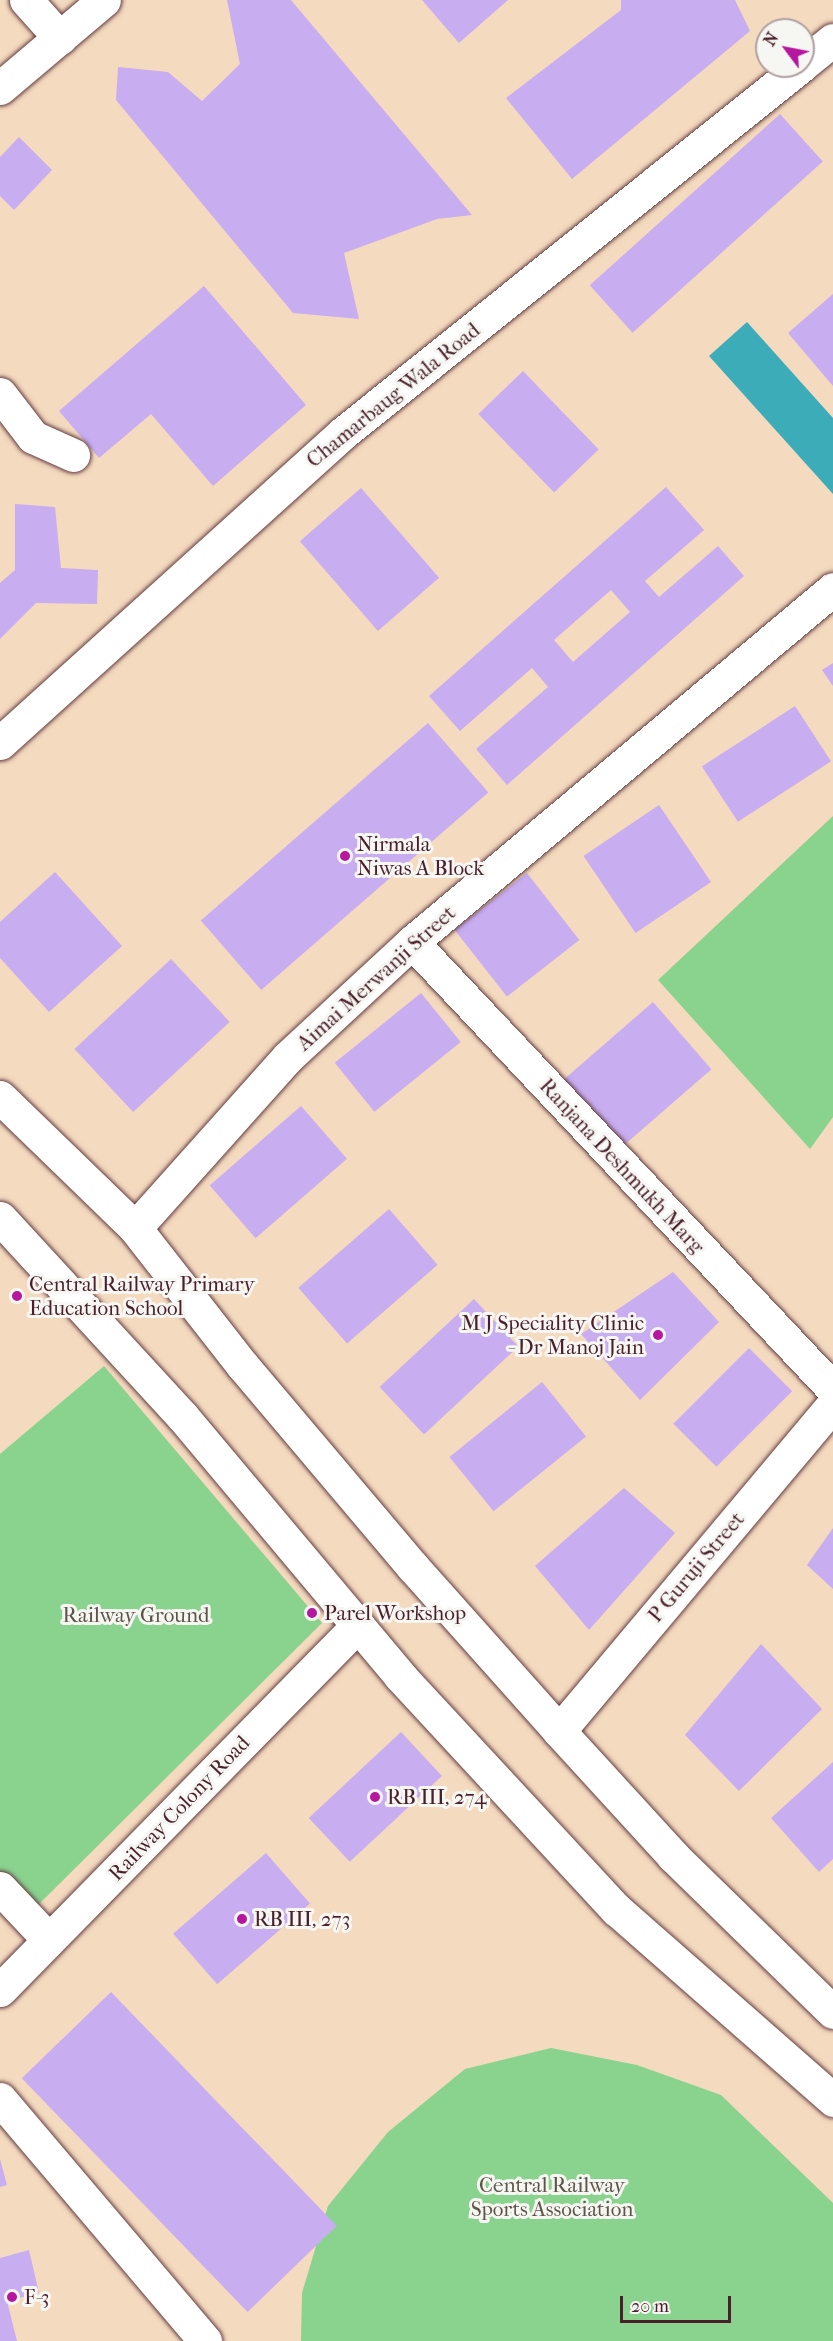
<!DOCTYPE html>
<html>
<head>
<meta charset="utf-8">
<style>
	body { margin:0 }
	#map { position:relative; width:833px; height:2341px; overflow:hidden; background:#f4dabe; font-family:"IM FELL French Canon",serif }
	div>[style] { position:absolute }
	.green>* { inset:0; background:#8ad38f }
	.water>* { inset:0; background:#3cacb9 }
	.building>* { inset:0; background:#c8adf1; transform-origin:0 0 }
	.roads { filter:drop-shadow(0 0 2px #643b41) drop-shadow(0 0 2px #643b41) }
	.minor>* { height:33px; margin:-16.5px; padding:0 16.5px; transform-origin:16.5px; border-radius:16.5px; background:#fff }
	.highway>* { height:33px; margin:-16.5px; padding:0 16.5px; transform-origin:16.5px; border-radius:16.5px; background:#fff }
	.dots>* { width:16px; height:16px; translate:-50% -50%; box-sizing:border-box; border:3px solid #f6f6f2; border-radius:50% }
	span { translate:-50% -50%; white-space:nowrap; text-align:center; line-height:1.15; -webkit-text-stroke:6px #f6f6f2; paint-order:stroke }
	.street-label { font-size:21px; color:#4a1f2b }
	.poi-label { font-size:21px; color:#4a1f2b }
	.left { translate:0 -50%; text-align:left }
	.right { translate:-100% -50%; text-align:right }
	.park-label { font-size:21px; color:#5d5549 }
	.north { position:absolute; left:755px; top:18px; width:60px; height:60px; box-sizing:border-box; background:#f6f6f2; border:2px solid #b1a0a2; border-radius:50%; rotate:302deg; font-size:16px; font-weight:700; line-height:24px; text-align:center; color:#4a1f2b }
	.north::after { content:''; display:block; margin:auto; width:21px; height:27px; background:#b5179e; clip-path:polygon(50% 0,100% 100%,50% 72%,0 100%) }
	.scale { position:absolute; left:620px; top:2296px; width:111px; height:27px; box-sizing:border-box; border:3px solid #4a1f2b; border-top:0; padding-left:8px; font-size:18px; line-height:21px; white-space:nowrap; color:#4a1f2b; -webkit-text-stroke:4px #f6f6f2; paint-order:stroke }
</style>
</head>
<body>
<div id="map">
	<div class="green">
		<i style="clip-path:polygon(833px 816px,833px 1117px,810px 1149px,658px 980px)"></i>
		<i style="clip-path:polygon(104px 1366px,322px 1623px,25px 1918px,0 1893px,0 1454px)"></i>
		<i style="clip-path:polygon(551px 2048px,637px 2065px,721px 2095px,833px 2203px,833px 2341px,301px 2341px,302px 2293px,328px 2206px,388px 2132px,465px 2069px)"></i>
	</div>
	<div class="water">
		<i style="clip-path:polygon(747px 322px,833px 418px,833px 494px,709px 356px)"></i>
	</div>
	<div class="building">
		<i style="clip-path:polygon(227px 0,291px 0,472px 215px,437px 219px,344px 253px,359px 319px,293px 313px,116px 100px,118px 67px,168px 72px,202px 101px,240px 64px)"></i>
		<i style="clip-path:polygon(422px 0,508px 0,459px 43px)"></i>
		<i style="clip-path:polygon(621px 0,735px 0,750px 31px,572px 179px,506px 98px,621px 10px)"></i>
		<i style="left:780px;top:114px;width:64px;height:256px;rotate:48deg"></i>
		<i style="clip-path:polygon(19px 137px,52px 170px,14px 210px,0 196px,0 157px)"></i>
		<i style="clip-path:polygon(204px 286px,306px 405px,213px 486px,151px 414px,99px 458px,59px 411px)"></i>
		<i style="clip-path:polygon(833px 294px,833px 386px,788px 333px)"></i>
		<i style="left:523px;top:371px;width:109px;height:62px;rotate:46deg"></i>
		<i style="clip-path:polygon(evenodd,666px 487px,704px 530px,645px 581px,659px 597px,718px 546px,744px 576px,507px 785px,476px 749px,548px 687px,532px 668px,460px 731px,429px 696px,666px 487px,611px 590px,630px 612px,573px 662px,554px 640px,611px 590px)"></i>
		<i style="left:361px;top:488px;width:119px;height:81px;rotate:49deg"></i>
		<i style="clip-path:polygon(15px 504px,55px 507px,61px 568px,98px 570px,97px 604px,36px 603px,0 639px,0 583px,15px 570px)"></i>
		<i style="clip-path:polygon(833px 663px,833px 686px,822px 670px)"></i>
		<i style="left:795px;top:706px;width:66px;height:111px;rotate:57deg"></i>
		<i style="left:428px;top:723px;width:92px;height:301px;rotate:49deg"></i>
		<i style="left:659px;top:805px;width:93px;height:91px;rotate:56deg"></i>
		<i style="clip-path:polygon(55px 872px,122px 946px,49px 1012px,0 958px,0 922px)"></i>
		<i style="left:527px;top:873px;width:85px;height:92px;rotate:52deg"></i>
		<i style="left:171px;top:959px;width:86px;height:132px;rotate:47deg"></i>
		<i style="left:421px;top:993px;width:63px;height:111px;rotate:51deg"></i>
		<i style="left:653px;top:1002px;width:89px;height:120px;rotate:49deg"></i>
		<i style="left:301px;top:1106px;width:70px;height:121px;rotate:49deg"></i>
		<i style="left:389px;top:1209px;width:74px;height:120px;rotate:49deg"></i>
		<i style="clip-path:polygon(673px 1272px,719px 1322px,640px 1400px,581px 1334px)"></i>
		<i style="left:474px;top:1299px;width:65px;height:129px;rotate:47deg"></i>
		<i style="left:749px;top:1348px;width:61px;height:107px;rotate:45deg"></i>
		<i style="left:542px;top:1382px;width:70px;height:119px;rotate:51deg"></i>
		<i style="clip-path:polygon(624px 1488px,675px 1533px,589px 1630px,535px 1566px)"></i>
		<i style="clip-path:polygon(833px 1528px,833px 1589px,807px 1565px)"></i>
		<i style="clip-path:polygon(761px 1644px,822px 1709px,739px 1791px,685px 1735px)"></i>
		<i style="left:401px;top:1732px;width:60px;height:126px;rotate:47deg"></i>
		<i style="clip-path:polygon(833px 1762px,833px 1859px,819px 1872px,771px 1818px)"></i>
		<i style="left:266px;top:1853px;width:67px;height:123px;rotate:49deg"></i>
		<i style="left:111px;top:1992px;width:325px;height:124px;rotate:46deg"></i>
		<i style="clip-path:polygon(0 2159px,7px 2185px,0 2187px)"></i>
		<i style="clip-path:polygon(29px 2250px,39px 2293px,7px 2301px,17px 2341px,0 2341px,0 2258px)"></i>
	</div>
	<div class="roads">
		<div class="minor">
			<i style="left:26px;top:0;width:51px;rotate:48.2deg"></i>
			<i style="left:803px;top:64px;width:38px;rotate:-39deg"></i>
			<i style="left:0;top:88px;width:136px;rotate:-40.2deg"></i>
			<i style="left:0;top:394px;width:54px;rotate:52.5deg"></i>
			<i style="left:33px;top:437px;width:44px;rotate:24.2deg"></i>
			<i style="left:0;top:743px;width:462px;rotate:-42.1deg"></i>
			<i style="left:343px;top:433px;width:587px;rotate:-38.71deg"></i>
			<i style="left:412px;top:942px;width:614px;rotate:46.72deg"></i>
			<i style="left:135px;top:1228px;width:229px;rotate:-48.2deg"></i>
			<i style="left:288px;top:1057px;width:169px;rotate:-42.8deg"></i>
			<i style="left:412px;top:942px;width:549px;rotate:-39.98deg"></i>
			<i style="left:559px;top:1731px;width:427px;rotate:-50deg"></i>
			<i style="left:0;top:1888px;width:71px;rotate:46.7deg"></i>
			<i style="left:0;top:1990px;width:511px;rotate:-45.55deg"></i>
			<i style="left:0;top:2099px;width:317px;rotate:49.7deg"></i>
		</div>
		<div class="highway">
			<i style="left:0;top:1097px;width:188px;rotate:44.1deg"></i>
			<i style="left:135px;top:1228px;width:175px;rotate:52deg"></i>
			<i style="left:243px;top:1366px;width:263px;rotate:49.8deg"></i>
			<i style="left:413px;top:1567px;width:220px;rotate:48.3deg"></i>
			<i style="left:559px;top:1731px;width:169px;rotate:47.6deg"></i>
			<i style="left:673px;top:1856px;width:223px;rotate:44.3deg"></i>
			<i style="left:0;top:1218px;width:270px;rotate:47.4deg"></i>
			<i style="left:183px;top:1417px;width:338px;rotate:50deg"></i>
			<i style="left:400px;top:1676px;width:319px;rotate:47.2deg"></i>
			<i style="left:617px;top:1910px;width:288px;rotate:41.3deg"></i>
		</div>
	</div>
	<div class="dots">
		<i style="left:345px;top:856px;background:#b5179e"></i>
		<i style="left:17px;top:1296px;background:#b5179e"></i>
		<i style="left:658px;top:1335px;background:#b5179e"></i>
		<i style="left:312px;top:1613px;background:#b5179e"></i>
		<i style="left:375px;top:1797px;background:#b5179e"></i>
		<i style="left:242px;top:1919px;background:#b5179e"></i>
		<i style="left:12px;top:2297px;background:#b5179e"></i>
	</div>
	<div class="street-label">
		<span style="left:393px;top:395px;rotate:-39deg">Chamarbaug Wala Road</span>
		<span style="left:376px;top:978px;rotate:-42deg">Aimai Merwanji Street</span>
		<span style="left:622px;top:1166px;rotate:47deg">Ranjana Deshmukh Marg</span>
		<span style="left:696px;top:1567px;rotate:-50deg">P Guruji Street</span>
		<span style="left:179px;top:1808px;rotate:-46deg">Railway Colony Road</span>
	</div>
	<div class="poi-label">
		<span class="left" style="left:357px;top:856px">Nirmala<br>Niwas A Block</span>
		<span class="left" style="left:29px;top:1296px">Central Railway Primary<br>Education School</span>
		<span class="right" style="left:644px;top:1335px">M J Speciality Clinic<br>- Dr Manoj Jain</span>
		<span class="left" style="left:324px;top:1613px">Parel Workshop</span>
		<span class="left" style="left:387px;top:1797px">RB III, 274</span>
		<span class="left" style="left:254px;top:1919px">RB III, 273</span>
		<span class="left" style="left:24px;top:2297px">F-3</span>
	</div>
	<div class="park-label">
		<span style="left:136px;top:1615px">Railway Ground</span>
		<span style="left:552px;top:2197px">Central Railway<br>Sports Association</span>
	</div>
	<div class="north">N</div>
	<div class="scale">20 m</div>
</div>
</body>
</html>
